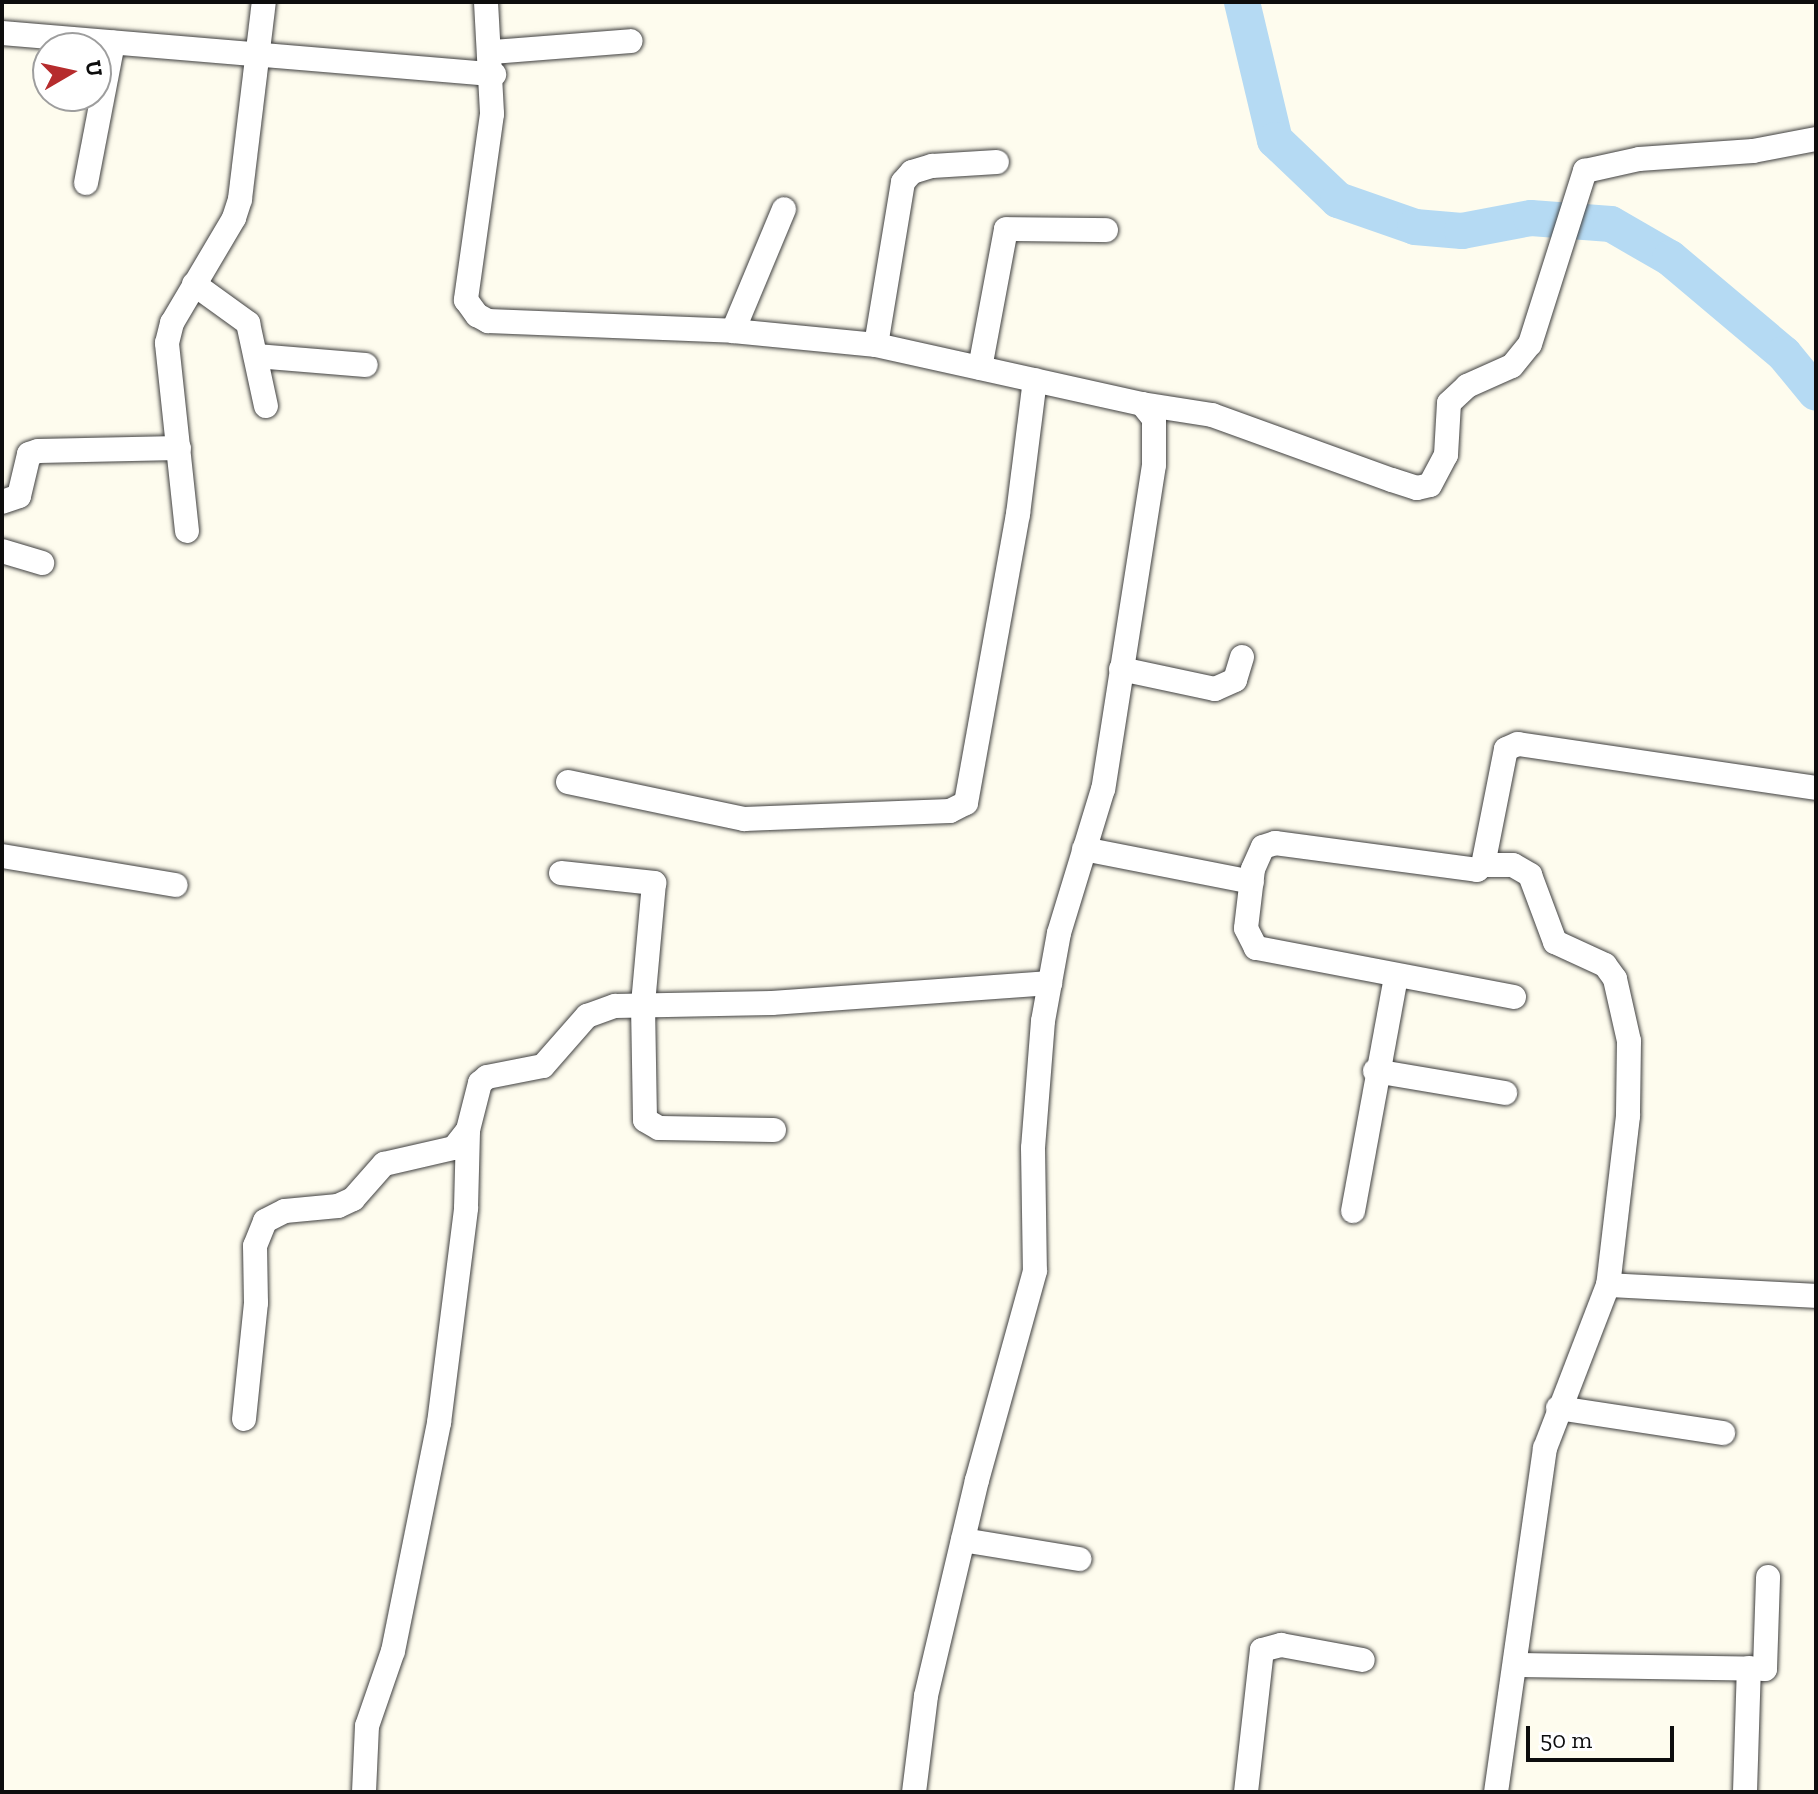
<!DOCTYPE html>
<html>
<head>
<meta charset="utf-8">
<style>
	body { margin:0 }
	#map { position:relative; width:1818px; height:1794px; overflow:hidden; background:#fefcee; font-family:"Zilla Slab",serif }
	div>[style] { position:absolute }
	.river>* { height:36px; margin:-18px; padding:0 18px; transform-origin:18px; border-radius:18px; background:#b5daf3 }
	.roads { filter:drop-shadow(0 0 2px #404040) drop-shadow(0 0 2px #404040) }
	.minor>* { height:24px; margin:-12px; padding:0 12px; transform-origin:12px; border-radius:12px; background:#fff }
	span { translate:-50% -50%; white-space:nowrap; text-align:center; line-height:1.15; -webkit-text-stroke:8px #fff; paint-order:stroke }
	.frame { position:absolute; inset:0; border:4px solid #0d0d0d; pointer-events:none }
	.north { position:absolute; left:32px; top:32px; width:80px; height:80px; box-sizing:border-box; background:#fff; border:2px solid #9e9e9e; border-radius:50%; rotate:81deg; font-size:22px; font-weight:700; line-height:32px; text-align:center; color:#0d0d0d }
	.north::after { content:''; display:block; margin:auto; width:28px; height:36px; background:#b62c2d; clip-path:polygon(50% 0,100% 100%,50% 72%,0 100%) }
	.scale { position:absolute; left:1526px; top:1726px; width:148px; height:36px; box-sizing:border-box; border:4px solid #0d0d0d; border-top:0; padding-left:10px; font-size:24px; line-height:28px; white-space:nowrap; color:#0d0d0d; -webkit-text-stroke:6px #fff; paint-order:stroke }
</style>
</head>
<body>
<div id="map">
	<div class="river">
		<i style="left:1242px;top:2px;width:142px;rotate:76.6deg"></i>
		<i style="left:1275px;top:140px;width:87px;rotate:43.6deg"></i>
		<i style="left:1338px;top:200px;width:82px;rotate:19.3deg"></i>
		<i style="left:1415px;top:227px;width:47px;rotate:4.9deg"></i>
		<i style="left:1462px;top:231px;width:70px;rotate:-10.7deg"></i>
		<i style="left:1531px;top:218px;width:80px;rotate:4.3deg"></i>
		<i style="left:1611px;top:224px;width:68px;rotate:30deg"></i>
		<i style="left:1670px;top:258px;width:149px;rotate:40.1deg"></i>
		<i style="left:1784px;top:354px;width:50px;rotate:50.6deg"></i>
	</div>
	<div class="roads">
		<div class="minor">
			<i style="left:486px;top:2px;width:112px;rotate:86.9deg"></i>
			<i style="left:492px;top:114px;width:188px;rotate:98deg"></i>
			<i style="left:466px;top:300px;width:19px;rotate:54deg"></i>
			<i style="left:477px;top:315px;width:13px;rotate:29deg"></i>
			<i style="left:488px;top:321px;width:245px;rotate:2.3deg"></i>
			<i style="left:733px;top:331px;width:144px;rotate:5.6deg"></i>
			<i style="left:876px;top:345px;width:272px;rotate:12.5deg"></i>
			<i style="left:1142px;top:404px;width:19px;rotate:51deg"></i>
			<i style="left:1154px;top:419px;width:46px;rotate:90deg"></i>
			<i style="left:1154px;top:465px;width:328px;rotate:98.9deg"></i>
			<i style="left:1103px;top:789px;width:151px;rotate:107deg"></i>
			<i style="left:1059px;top:933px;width:89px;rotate:100.3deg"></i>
			<i style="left:1043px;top:1021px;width:127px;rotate:94.5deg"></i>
			<i style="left:1033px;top:1148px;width:123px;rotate:89.1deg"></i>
			<i style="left:1035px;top:1271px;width:217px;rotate:105.5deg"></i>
			<i style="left:977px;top:1480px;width:222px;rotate:103.3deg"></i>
			<i style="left:926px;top:1696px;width:97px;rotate:97.1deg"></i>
			<i style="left:2px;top:33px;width:494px;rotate:4.8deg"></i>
			<i style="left:492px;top:52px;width:139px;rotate:-4.5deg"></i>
			<i style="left:86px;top:183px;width:143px;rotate:-79.1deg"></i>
			<i style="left:194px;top:284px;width:67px;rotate:35.8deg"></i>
			<i style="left:248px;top:323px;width:85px;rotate:77.8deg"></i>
			<i style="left:733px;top:331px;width:132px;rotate:-67.3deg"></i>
			<i style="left:876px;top:345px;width:165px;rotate:-80.6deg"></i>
			<i style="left:903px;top:182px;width:13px;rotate:-48deg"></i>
			<i style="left:912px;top:172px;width:21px;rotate:-17deg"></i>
			<i style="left:932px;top:166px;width:65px;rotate:-3.5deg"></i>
			<i style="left:256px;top:356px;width:110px;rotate:4.7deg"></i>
			<i style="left:980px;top:368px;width:141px;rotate:-79.4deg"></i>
			<i style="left:1006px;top:229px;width:100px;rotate:0.6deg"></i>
			<i style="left:1142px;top:404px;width:71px;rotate:8.9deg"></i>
			<i style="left:1212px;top:415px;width:191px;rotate:19.9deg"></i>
			<i style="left:1392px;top:480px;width:26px;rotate:18deg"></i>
			<i style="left:1417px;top:488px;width:13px;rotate:-13deg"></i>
			<i style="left:1430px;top:485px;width:34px;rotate:-62deg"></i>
			<i style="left:1446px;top:455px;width:52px;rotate:-86.7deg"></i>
			<i style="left:1449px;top:403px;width:25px;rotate:-43deg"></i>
			<i style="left:1467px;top:386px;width:49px;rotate:-24deg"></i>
			<i style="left:1512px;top:366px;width:28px;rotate:-51deg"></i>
			<i style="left:1530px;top:344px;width:182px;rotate:-72.4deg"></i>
			<i style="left:1585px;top:171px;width:55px;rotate:-12.5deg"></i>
			<i style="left:1639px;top:159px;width:114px;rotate:-4deg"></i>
			<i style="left:1753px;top:151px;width:64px;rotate:-10.8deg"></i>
			<i style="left:2px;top:502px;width:18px;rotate:-19deg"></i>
			<i style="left:19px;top:496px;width:43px;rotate:-76.6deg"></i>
			<i style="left:29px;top:454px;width:9px;rotate:-18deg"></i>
			<i style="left:38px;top:451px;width:141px;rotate:-1.2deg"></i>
			<i style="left:187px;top:531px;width:189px;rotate:-96.1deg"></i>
			<i style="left:167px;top:343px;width:21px;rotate:-76deg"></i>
			<i style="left:172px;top:323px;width:122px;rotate:-59.4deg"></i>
			<i style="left:234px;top:218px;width:20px;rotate:-72deg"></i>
			<i style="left:240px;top:199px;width:198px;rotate:-83.1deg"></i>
			<i style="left:2px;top:551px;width:42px;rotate:16.7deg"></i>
			<i style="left:1121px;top:669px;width:96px;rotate:12deg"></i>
			<i style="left:1215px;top:689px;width:22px;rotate:-24deg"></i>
			<i style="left:1235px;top:680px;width:24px;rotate:-73deg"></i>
			<i style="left:568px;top:782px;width:180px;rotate:11.9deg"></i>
			<i style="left:744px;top:819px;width:206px;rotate:-2.2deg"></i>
			<i style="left:950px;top:811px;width:18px;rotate:-27deg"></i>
			<i style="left:966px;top:803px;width:294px;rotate:-79.8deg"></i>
			<i style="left:1018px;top:514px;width:135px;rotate:-82.8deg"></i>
			<i style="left:1084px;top:849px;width:171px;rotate:11.1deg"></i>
			<i style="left:2px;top:856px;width:176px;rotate:9.5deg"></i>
			<i style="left:1483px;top:865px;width:30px"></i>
			<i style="left:1513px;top:865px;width:20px;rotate:30deg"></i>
			<i style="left:1530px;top:875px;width:72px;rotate:69.5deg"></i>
			<i style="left:1555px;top:942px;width:55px;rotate:24.7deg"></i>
			<i style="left:1605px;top:965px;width:17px;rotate:54deg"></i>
			<i style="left:1615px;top:979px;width:64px;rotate:77.3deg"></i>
			<i style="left:1629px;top:1041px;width:75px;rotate:90.8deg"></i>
			<i style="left:1628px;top:1116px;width:170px;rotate:96.7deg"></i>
			<i style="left:1608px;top:1285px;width:175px;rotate:111.1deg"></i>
			<i style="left:1545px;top:1448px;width:347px;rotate:98.1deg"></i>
			<i style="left:561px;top:873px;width:94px;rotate:6.1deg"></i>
			<i style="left:654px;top:883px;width:122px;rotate:95.2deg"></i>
			<i style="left:643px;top:1005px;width:115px;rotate:89deg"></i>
			<i style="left:645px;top:1120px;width:16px;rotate:30deg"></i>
			<i style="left:659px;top:1128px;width:115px;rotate:1deg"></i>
			<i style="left:1514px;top:997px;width:263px;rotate:-169.2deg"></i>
			<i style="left:1256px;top:948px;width:22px;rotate:-117deg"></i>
			<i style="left:1246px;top:928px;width:59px;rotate:-83.2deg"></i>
			<i style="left:1253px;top:869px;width:24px;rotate:-66deg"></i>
			<i style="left:1263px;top:847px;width:13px;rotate:-18deg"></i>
			<i style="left:1275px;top:843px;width:204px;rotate:7.6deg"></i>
			<i style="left:1477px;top:870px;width:8px;rotate:-40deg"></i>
			<i style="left:1483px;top:865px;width:118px;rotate:-78.8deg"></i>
			<i style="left:1506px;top:749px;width:13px;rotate:-23deg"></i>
			<i style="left:1518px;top:744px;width:301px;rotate:8.4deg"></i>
			<i style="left:1375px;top:1071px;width:132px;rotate:9.6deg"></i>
			<i style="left:1353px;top:1211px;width:238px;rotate:-79.6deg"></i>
			<i style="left:1608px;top:1285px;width:208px;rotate:3deg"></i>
			<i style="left:1558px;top:1408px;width:167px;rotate:8.6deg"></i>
			<i style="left:244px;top:1419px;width:117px;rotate:-84.1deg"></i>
			<i style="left:256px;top:1303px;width:57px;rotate:-91deg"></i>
			<i style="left:255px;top:1246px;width:27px;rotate:-68deg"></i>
			<i style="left:265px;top:1221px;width:22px;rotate:-27deg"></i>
			<i style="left:285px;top:1211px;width:53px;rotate:-5.4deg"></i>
			<i style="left:338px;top:1206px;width:17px;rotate:-25deg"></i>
			<i style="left:353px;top:1199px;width:47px;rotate:-48.5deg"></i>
			<i style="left:384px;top:1164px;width:72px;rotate:-12.9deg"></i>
			<i style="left:454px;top:1148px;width:23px;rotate:-52deg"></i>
			<i style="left:963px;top:1540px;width:118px;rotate:9.3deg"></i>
			<i style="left:1515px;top:1665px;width:250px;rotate:0.9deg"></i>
			<i style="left:1765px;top:1669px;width:92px;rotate:-88.1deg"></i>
			<i style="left:364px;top:1792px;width:66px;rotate:-87.4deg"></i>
			<i style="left:367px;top:1726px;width:79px;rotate:-70.9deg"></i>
			<i style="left:393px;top:1651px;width:233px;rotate:-78.6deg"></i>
			<i style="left:439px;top:1423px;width:217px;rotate:-82.8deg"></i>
			<i style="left:466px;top:1208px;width:78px;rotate:-88.5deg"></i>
			<i style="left:468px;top:1130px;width:49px;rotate:-75.7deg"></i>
			<i style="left:480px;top:1083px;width:9px;rotate:-41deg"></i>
			<i style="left:487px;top:1077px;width:57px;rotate:-11.1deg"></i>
			<i style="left:543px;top:1066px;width:67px;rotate:-48.7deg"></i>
			<i style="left:587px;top:1016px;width:30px;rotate:-20deg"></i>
			<i style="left:615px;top:1006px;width:157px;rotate:-1.1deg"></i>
			<i style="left:772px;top:1003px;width:279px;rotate:-4.1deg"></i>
			<i style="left:1246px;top:1792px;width:143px;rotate:-83.6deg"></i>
			<i style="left:1262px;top:1650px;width:20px;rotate:-15deg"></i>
			<i style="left:1281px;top:1645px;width:83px;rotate:10.4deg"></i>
			<i style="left:1745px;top:1792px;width:124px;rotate:-88.2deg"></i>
		</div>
	</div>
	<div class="frame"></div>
	<div class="north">U</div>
	<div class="scale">50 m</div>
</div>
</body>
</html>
